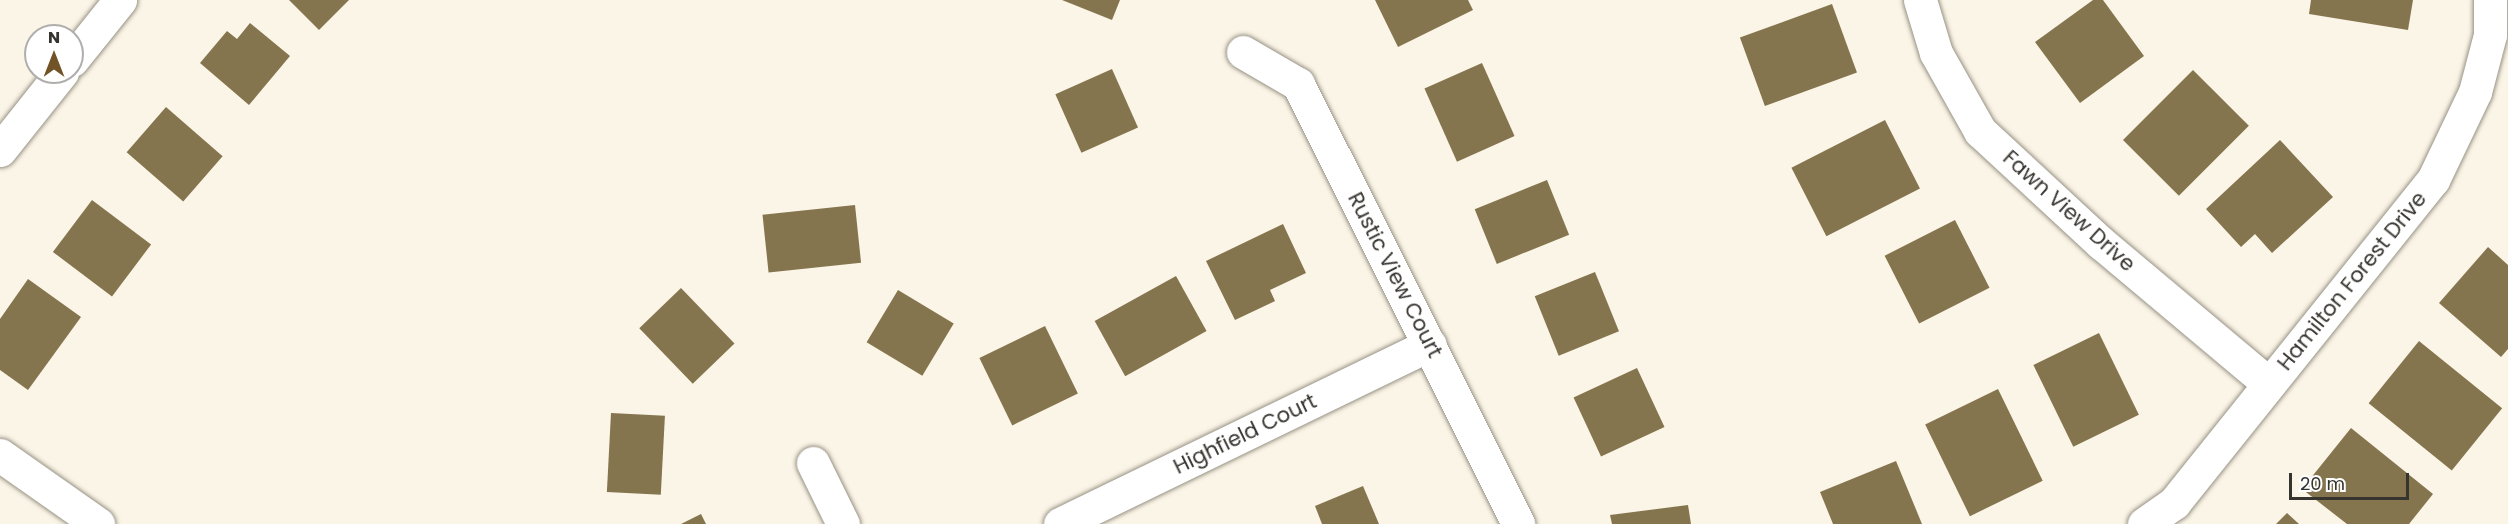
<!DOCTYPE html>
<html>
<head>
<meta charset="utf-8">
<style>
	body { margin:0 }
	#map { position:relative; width:2508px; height:524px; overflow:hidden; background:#fbf5e7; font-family:Poppins,sans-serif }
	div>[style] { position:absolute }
	.building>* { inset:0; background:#85754e; transform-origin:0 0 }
	.roads { filter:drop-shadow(0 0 2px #979285) drop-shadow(0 0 2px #979285) }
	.minor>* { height:33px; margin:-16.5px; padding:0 16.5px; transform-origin:16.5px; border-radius:16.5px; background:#fff }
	span { translate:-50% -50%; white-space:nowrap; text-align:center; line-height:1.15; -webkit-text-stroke:6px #fff; paint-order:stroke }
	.street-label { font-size:21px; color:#36342f }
	.north { position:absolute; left:24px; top:24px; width:60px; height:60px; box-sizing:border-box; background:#fff; border:2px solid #afaeac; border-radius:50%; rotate:0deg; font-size:16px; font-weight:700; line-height:24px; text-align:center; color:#36342f }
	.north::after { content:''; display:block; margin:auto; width:21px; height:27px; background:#715327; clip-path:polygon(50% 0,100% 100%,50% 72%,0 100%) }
	.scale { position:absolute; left:2289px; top:473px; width:120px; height:27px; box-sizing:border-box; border:3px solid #36342f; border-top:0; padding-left:8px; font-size:18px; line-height:21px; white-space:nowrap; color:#36342f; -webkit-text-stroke:4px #fff; paint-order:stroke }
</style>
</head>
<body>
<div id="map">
	<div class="building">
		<i style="clip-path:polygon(289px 0,349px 0,319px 30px)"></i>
		<i style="clip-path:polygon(1062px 0,1120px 0,1112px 20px)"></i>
		<i style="clip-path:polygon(1375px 0,1468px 0,1473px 10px,1398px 47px)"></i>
		<i style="clip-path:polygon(2093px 0,2103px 0,2144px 56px,2080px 103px,2035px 42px)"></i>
		<i style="clip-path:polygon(2311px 0,2413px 0,2408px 30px,2309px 14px)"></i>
		<i style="left:1832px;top:4px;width:73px;height:98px;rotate:70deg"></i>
		<i style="clip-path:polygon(250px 23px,290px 56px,249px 105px,200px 63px,227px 31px,237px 39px)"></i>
		<i style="left:1482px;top:63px;width:80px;height:63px;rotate:66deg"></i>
		<i style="left:1112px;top:69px;width:64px;height:62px;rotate:66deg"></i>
		<i style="left:2193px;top:70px;width:79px;height:99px;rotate:45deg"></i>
		<i style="left:166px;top:107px;width:75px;height:60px;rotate:41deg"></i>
		<i style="left:1885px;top:120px;width:77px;height:105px;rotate:63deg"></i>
		<i style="clip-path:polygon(2280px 140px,2333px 197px,2272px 253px,2255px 234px,2241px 247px,2206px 209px)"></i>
		<i style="left:1547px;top:180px;width:59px;height:78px;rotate:68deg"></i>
		<i style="left:92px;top:200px;width:74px;height:65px;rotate:37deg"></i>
		<i style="left:855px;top:205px;width:58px;height:93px;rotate:84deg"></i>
		<i style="left:1955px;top:220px;width:76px;height:79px;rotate:63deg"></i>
		<i style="clip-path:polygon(1283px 224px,1306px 273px,1270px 290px,1275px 301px,1235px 320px,1206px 261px)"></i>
		<i style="clip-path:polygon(2488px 247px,2508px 265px,2508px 349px,2501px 357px,2439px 303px)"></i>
		<i style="left:1595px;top:272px;width:64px;height:65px;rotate:68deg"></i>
		<i style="left:1176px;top:276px;width:63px;height:93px;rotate:61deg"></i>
		<i style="clip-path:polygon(28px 279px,81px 317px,28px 390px,0 370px,0 319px)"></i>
		<i style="left:681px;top:288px;width:77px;height:58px;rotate:46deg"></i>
		<i style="left:898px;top:290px;width:65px;height:61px;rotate:31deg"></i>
		<i style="left:1045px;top:326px;width:75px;height:73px;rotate:64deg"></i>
		<i style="left:2099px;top:333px;width:91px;height:73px;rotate:64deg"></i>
		<i style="left:2419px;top:341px;width:107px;height:80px;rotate:39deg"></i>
		<i style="left:1637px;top:368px;width:65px;height:70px;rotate:65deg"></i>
		<i style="left:1998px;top:389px;width:102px;height:81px;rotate:64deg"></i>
		<i style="left:611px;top:413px;width:54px;height:79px;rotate:3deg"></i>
		<i style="clip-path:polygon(2351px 428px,2433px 494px,2409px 524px,2347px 524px,2302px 489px)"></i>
		<i style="clip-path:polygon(1896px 461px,1922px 524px,1833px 524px,1820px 492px)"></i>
		<i style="clip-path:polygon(1363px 486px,1379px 524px,1322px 524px,1315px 506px)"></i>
		<i style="clip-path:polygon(1688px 505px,1691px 524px,1612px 524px,1610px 515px)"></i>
		<i style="clip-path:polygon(2287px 513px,2299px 524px,2276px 524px)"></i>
		<i style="clip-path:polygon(701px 514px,706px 524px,681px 524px)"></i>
	</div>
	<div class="roads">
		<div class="minor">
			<i style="left:1920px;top:0;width:55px;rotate:73.2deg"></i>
			<i style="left:1936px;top:53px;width:90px;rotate:60.6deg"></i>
			<i style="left:1980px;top:131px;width:165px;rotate:42.8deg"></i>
			<i style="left:2101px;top:243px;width:219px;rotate:40deg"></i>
			<i style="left:1243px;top:52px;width:64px;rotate:30.2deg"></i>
			<i style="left:1298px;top:84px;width:492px;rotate:63.4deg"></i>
			<i style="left:72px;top:60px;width:77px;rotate:-51.3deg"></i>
			<i style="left:0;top:150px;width:100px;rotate:-51.5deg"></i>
			<i style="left:0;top:455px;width:120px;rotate:35.1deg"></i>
			<i style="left:813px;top:463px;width:68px;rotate:63.8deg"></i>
			<i style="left:1060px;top:524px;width:411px;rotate:-25.9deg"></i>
			<i style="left:2144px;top:524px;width:37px;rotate:-35deg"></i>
			<i style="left:2174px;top:503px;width:414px;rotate:-51.3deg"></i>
			<i style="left:2433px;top:180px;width:98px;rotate:-64.5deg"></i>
			<i style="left:2475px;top:92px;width:59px;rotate:-75.3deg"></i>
			<i style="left:2490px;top:35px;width:35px;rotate:-90deg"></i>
		</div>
	</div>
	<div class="street-label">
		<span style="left:2069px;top:211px;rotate:42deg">Fawn View Drive</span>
		<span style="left:1395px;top:275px;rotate:63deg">Rustic View Court</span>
		<span style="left:2352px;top:281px;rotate:-51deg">Hamilton Forest Drive</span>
		<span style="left:1245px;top:434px;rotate:-26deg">Highfield Court</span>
	</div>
	<div class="north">N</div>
	<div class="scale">20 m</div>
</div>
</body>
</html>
